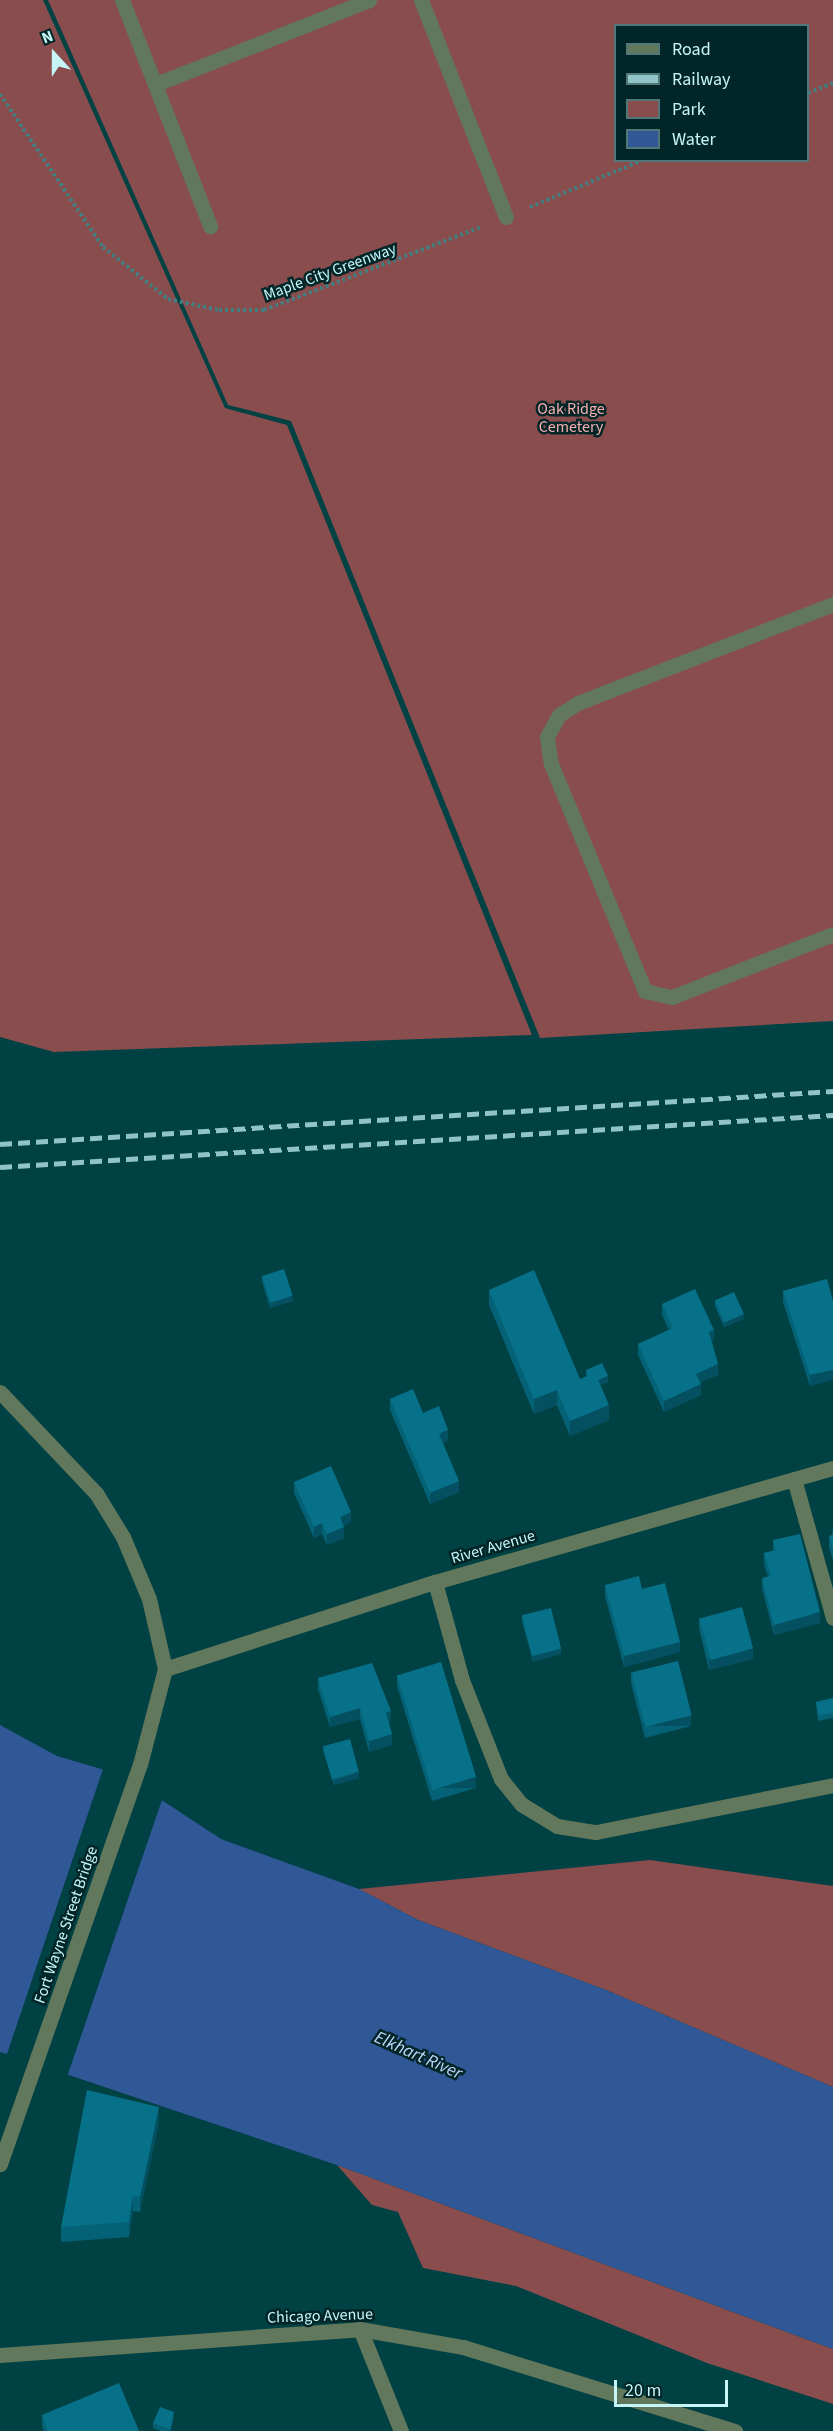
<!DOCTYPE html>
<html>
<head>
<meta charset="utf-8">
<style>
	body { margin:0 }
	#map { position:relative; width:833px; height:2431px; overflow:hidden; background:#004144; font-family:"Source Sans 3",sans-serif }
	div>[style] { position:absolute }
	.green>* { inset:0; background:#894d4e }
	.water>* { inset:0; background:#305897 }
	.pier>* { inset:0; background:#004144 }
	.path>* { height:4px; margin-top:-2px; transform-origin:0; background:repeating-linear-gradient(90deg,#427e80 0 3px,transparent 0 6px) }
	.service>* { height:15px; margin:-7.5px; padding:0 7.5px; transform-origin:7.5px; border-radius:7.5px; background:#62785c }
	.minor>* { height:15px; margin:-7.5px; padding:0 7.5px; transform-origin:7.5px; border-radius:7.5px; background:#62785c }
	.tertiary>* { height:15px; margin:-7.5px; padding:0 7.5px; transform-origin:7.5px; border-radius:7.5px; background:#62785c }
	.rail>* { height:4.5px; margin-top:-2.25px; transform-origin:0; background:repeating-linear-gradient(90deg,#90c4c7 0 12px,transparent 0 18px) }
	.wall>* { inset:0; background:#056176 }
	.shaded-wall>* { inset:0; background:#044f60; transform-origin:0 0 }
	.building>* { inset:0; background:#067189; transform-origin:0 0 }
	span { translate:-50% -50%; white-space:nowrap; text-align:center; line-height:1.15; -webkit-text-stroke:5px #022527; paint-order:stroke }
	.street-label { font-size:16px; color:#c5f5f7 }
	.park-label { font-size:16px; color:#f8afaf }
	.water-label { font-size:18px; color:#bfd7fc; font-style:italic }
	.legend { position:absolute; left:614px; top:24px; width:195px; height:138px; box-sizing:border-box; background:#022527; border:2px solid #50787a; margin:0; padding:8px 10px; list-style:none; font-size:18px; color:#c5f5f7 }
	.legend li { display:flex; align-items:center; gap:12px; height:30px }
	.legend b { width:30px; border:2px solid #50787a }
	.north { position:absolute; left:24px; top:24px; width:60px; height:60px; -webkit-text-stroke:4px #022527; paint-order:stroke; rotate:339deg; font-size:16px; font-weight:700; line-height:24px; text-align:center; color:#c5f5f7 }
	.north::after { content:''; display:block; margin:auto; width:21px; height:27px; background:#c5f5f7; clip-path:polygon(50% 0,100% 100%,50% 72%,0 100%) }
	.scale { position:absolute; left:614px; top:2380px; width:114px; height:27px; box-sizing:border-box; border:3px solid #c5f5f7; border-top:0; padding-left:8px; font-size:18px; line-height:21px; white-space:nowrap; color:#c5f5f7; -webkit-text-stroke:4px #022527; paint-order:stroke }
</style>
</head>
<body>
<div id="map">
	<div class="green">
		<i style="clip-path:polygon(0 0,43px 0,225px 408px,287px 425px,532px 1035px,54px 1052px,0 1037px)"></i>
		<i style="clip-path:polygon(evenodd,48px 0,833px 0,833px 1021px,540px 1038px,291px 421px,228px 405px,48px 0,616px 26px,808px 26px,808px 160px,616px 160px,616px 26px)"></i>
		<i style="clip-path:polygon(650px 1860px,833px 1886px,833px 2087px,606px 1990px,418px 1920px,359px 1889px)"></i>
		<i style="clip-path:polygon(337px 2165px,833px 2349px,833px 2404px,707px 2363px,516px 2286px,423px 2268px,398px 2212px,372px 2205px)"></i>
	</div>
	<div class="water">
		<i style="clip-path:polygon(0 1725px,57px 1756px,125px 1776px,221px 1839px,359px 1889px,418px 1920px,606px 1990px,833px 2087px,833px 2349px,337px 2165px,0 2052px)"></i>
	</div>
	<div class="pier">
		<i style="clip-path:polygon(104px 1766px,126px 1773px,163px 1797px,67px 2077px,6px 2057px)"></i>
	</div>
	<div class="path">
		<i style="left:808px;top:93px;width:27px;rotate:-22deg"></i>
		<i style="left:0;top:94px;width:184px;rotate:56.1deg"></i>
		<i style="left:103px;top:247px;width:83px;rotate:38.7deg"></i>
		<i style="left:168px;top:299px;width:52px;rotate:12.2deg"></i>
		<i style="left:219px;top:310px;width:45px"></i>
		<i style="left:264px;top:310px;width:232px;rotate:-20.9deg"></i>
		<i style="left:530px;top:207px;width:122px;rotate:-22.6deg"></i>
	</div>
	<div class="service">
		<i style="left:122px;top:0;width:243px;rotate:68.7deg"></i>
		<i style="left:421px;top:0;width:233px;rotate:68.6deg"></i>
		<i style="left:156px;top:84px;width:229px;rotate:-21.5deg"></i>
		<i style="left:833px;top:604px;width:274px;rotate:158.8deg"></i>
		<i style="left:578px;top:703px;width:22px;rotate:148deg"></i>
		<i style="left:559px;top:715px;width:25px;rotate:119deg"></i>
		<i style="left:547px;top:737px;width:27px;rotate:82deg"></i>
		<i style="left:551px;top:764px;width:246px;rotate:67.5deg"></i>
		<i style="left:645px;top:991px;width:28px;rotate:13deg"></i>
		<i style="left:672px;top:997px;width:173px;rotate:-21.4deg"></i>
		<i style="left:794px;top:1479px;width:144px;rotate:74.3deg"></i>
		<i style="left:435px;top:1582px;width:102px;rotate:74.6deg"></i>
		<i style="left:462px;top:1680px;width:106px;rotate:68.5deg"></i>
		<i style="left:501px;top:1779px;width:32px;rotate:51deg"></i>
		<i style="left:521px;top:1804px;width:42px;rotate:31.4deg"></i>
		<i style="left:557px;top:1826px;width:39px;rotate:9deg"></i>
		<i style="left:596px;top:1832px;width:242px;rotate:-11.2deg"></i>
	</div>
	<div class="minor">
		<i style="left:165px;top:1669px;width:284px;rotate:-17.9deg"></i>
		<i style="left:435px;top:1582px;width:414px;rotate:-16deg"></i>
	</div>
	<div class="tertiary">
		<i style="left:0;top:1392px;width:139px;rotate:46.5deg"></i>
		<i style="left:96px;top:1493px;width:52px;rotate:58.5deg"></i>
		<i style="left:123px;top:1537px;width:67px;rotate:67.2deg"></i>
		<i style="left:149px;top:1599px;width:72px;rotate:77.1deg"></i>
		<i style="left:165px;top:1669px;width:98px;rotate:104.7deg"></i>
		<i style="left:140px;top:1764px;width:424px;rotate:109.3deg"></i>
		<i style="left:360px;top:2329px;width:110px;rotate:68.1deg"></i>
		<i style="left:0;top:2355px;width:361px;rotate:-4.1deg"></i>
		<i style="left:360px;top:2329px;width:105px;rotate:9.9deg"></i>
		<i style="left:463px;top:2347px;width:285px;rotate:17.2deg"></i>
	</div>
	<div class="rail">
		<i style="left:0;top:1144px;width:835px;rotate:-3.64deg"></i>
		<i style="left:0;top:1167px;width:835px;rotate:-3.57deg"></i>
	</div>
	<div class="wall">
		<i style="clip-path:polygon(262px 1276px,293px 1301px,270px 1308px,262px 1281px)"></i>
		<i style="clip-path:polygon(827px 1279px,810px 1386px,783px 1302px,783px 1291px)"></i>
		<i style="clip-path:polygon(489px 1290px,580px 1379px,586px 1377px,586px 1370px,608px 1382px,600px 1385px,609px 1420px,570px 1436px,557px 1405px,534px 1414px,489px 1305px)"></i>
		<i style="clip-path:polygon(715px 1301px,744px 1319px,724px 1327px,715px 1306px)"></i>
		<i style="clip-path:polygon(662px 1304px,714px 1340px,712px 1341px,718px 1375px,700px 1382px,701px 1395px,664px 1412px,638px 1355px,638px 1344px,669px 1330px,662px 1315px)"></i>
		<i style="clip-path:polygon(390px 1399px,423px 1413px,448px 1440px,443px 1443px,459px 1492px,430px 1504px,390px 1410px)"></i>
		<i style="clip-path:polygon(294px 1482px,351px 1522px,343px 1526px,344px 1538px,327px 1545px,322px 1534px,314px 1538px,294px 1493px)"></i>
		<i style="clip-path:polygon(833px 1526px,833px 1560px,829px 1547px,829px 1536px,832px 1535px)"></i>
		<i style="clip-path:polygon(773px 1540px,820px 1623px,774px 1635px,762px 1588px,762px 1578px,768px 1577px,764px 1564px,764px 1553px,773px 1551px)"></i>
		<i style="clip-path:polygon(605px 1585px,642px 1589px,680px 1652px,624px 1667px,605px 1596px)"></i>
		<i style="clip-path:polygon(522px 1616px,561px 1654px,533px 1662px,522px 1621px)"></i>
		<i style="clip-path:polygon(699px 1618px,753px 1659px,709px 1670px,699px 1628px)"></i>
		<i style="clip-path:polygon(631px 1672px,691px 1726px,645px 1738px,631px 1683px)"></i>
		<i style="clip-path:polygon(397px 1675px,476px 1788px,432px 1801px,397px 1686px)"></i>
		<i style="clip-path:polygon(318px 1678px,391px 1721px,389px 1722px,392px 1745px,369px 1752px,360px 1719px,330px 1727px,318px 1689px)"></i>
		<i style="clip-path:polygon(833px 1698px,833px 1718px,818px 1721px,816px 1702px)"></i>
		<i style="clip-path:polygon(323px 1746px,359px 1778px,334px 1785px,323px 1751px)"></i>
		<i style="clip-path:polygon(159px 2122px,140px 2212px,133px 2211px,129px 2237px,61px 2242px,61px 2227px)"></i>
		<i style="clip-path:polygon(42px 2415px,139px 2431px,44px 2431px,42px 2426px)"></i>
		<i style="clip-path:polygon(174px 2417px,171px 2431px,160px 2431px,153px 2428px,153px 2423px)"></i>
	</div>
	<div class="shaded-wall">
		<i style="clip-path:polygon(293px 1296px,293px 1301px,270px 1308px,270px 1302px)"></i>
		<i style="clip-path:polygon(744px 1314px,744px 1319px,724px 1327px,724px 1322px)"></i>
		<i style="clip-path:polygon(714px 1330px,714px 1340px,709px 1343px,709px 1332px)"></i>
		<i style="clip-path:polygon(718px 1364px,718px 1375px,696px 1384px,696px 1374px)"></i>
		<i style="clip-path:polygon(833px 1370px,833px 1380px,810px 1386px,810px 1375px)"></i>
		<i style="clip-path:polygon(608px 1376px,608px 1382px,590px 1388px,590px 1383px)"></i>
		<i style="clip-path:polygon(701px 1384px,701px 1395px,664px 1412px,664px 1401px)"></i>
		<i style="clip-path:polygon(557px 1390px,557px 1405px,534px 1414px,534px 1399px)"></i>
		<i style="clip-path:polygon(609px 1405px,609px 1420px,570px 1436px,570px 1421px)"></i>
		<i style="clip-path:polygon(448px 1430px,448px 1440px,439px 1444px,439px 1434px)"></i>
		<i style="clip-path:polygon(459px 1481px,459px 1492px,430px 1504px,430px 1493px)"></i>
		<i style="clip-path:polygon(351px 1512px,351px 1522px,340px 1527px,340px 1517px)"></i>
		<i style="clip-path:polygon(322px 1523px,322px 1534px,314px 1538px,314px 1527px)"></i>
		<i style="clip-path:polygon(344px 1527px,344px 1538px,327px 1545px,327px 1534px)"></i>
		<i style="clip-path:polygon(820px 1612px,820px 1623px,774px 1635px,774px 1625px)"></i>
		<i style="clip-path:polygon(680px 1642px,680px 1652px,624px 1667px,624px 1656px)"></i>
		<i style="clip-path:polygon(561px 1649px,561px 1654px,533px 1662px,533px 1656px)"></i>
		<i style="clip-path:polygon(753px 1649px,753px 1659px,709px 1670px,709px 1659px)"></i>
		<i style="clip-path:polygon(360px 1708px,360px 1719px,330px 1727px,330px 1717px)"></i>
		<i style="clip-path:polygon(391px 1711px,391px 1721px,386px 1723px,386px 1713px)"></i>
		<i style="left:691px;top:1715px;width:11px;height:48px;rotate:90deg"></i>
		<i style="clip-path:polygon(392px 1734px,392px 1745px,369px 1752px,369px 1741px)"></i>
		<i style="clip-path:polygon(359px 1772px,359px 1778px,334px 1785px,334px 1780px)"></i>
		<i style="left:476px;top:1777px;width:11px;height:46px;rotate:90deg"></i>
		<i style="clip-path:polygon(159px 2107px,159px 2122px,140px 2212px,140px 2197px)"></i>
		<i style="clip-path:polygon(133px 2196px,133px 2211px,129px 2237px,129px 2222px)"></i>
		<i style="clip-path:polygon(174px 2412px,174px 2417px,171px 2431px,170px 2431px)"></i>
	</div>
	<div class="building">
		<i style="left:284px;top:1269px;width:28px;height:23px;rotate:72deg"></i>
		<i style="clip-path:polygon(534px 1270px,580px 1379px,595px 1373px,609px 1405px,570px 1421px,557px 1390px,534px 1399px,489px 1290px)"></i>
		<i style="clip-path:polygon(827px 1279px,833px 1301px,833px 1370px,810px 1375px,783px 1291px)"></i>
		<i style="clip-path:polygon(695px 1289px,714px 1330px,709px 1332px,718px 1364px,696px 1374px,701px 1384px,664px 1401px,638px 1344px,673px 1328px,662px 1304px)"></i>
		<i style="left:734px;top:1292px;width:24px;height:21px;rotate:66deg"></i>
		<i style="clip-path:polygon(602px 1363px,608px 1376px,598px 1380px,595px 1373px,588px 1376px,586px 1370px)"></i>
		<i style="clip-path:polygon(413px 1389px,423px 1413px,439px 1406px,448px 1430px,439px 1434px,459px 1481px,430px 1493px,390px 1399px)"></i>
		<i style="clip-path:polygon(331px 1466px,351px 1512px,340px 1517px,344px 1527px,327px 1534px,322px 1523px,314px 1527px,294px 1482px)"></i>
		<i style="clip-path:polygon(800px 1534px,820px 1612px,774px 1625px,762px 1578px,771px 1576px,764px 1553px,776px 1550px,773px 1540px)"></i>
		<i style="clip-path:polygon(833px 1535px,833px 1549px,829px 1536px)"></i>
		<i style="clip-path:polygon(639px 1576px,642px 1589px,665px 1583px,680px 1642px,624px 1656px,605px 1585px)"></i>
		<i style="left:742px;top:1607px;width:43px;height:44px;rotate:75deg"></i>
		<i style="left:551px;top:1608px;width:42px;height:30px;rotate:76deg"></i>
		<i style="left:678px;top:1661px;width:56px;height:48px;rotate:76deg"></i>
		<i style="left:441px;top:1662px;width:120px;height:46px;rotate:73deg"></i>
		<i style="clip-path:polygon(372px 1663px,391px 1711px,386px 1713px,392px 1734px,369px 1741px,360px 1708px,330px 1717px,318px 1678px)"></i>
		<i style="clip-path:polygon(833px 1698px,833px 1713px,818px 1715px,816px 1702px)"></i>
		<i style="left:350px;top:1739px;width:34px;height:28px;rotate:75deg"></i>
		<i style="clip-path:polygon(87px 2090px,159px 2107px,140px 2197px,133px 2196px,129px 2222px,61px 2227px)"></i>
		<i style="clip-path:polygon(119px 2383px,139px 2431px,48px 2431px,42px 2415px)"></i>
		<i style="clip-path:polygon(160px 2407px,174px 2412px,170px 2429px,153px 2423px)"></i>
	</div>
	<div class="street-label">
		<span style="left:330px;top:272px;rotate:-20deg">Maple City Greenway</span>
		<span style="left:493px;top:1547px;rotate:-16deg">River Avenue</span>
		<span style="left:66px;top:1925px;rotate:-71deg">Fort Wayne Street Bridge</span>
		<span style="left:320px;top:2316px;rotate:-2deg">Chicago Avenue</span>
	</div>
	<div class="park-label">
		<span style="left:571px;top:418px">Oak Ridge<br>Cemetery</span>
	</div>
	<div class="water-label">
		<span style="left:418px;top:2056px;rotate:24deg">Elkhart River</span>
	</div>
	<ul class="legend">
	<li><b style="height:8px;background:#62785c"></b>Road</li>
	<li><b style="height:8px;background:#90c4c7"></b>Railway</li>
	<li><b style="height:16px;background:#894d4e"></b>Park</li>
	<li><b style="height:16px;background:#305897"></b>Water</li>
	</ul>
	<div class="north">N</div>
	<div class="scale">20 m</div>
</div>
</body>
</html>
